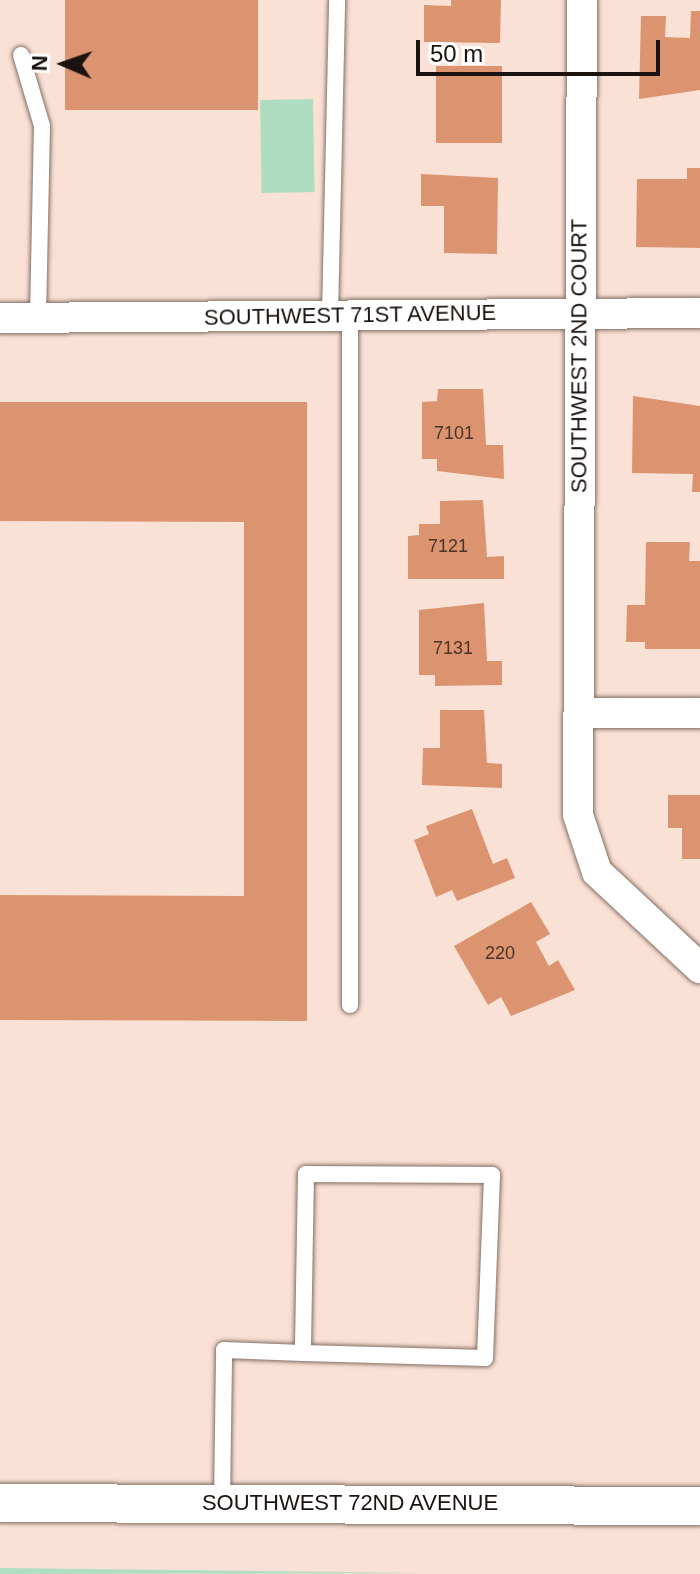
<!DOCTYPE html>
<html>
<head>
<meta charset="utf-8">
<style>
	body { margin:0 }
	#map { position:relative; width:700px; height:1574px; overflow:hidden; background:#fae1d5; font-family:Arial,sans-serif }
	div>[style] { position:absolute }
	.green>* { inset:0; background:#afddc2; transform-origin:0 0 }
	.building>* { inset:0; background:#db946f; transform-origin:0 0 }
	.roads { filter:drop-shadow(0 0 2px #846f64) drop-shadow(0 0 2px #846f64) }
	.service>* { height:16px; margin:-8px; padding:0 8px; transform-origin:8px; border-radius:8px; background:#fff }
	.minor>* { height:30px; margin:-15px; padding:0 15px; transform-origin:15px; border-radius:15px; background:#fff }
	.tertiary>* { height:38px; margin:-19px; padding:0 19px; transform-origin:19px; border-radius:19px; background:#fff }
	span { translate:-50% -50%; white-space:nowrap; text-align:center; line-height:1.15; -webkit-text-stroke:8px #fff; paint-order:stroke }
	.number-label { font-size:18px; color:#4b3327 }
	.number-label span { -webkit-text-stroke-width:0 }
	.street-label { font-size:22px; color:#1b130f }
	.north { position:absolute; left:24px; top:24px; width:80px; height:80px; -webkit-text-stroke:6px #fff; paint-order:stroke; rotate:272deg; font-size:22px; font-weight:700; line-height:32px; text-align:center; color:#1b130f }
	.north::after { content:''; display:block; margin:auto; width:28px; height:36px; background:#1b130f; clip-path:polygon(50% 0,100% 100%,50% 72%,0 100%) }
	.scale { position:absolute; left:416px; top:40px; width:244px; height:36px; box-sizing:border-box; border:4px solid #1b130f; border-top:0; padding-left:10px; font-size:24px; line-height:28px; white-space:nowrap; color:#1b130f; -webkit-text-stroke:6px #fff; paint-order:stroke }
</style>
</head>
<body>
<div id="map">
	<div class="green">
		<i style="left:313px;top:99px;width:93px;height:53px;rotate:89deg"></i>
		<i style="clip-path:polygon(0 1568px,434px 1573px,0 1574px)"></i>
	</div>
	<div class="building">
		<i style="left:65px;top:0;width:193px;height:110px"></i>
		<i style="clip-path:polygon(451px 0,501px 0,500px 43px,424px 42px,424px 5px,451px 6px)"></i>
		<i style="clip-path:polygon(691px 11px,700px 11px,700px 90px,639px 99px,641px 16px,666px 16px,665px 37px,690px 38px)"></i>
		<i style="left:436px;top:66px;width:66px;height:77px"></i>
		<i style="clip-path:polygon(687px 168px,700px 168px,700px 248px,636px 247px,637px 179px,687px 179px)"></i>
		<i style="clip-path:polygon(421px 174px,498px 178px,497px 254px,444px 253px,444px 206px,421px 206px)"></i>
		<i style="clip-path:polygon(438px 389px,483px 389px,486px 445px,503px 445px,504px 479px,437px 471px,437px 459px,422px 459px,422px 402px,437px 401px)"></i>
		<i style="clip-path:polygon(633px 396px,700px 406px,700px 492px,692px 492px,693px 474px,632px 473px)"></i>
		<i style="clip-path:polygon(0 402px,307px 402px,307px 1021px,0 1020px,0 895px,244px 896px,244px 522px,0 521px)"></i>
		<i style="clip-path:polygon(483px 500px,487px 557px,504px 556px,504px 579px,408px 579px,408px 536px,419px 535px,419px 524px,440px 524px,440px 501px)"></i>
		<i style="clip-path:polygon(646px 542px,690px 542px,689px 561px,700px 561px,700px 649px,645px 649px,645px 642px,626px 642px,627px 605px,645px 605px)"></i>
		<i style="clip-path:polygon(484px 603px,487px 661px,502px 661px,502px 685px,435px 686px,435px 675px,419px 675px,419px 610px)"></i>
		<i style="clip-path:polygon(440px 710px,484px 710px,487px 763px,502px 764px,502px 788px,422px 785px,423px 748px,440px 748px)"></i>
		<i style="clip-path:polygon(668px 795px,700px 795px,700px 859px,682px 859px,682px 828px,668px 828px)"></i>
		<i style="clip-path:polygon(472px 809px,493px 864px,507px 858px,515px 878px,457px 901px,452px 890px,436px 897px,414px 840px,429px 834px,426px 826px)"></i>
		<i style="clip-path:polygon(531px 902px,550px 934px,536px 942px,549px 966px,558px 960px,575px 990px,511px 1016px,501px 997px,488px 1005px,454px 946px)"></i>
	</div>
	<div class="roads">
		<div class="service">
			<i style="left:21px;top:55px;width:74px;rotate:73.5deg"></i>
			<i style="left:42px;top:126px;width:192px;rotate:91.2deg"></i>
			<i style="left:330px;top:315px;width:315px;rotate:-88.7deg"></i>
			<i style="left:350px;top:1005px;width:691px;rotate:-90deg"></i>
			<i style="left:222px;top:1502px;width:152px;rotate:-89.2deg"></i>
			<i style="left:224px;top:1350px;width:79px;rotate:2.2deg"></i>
			<i style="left:303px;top:1353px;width:182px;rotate:1.6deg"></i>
			<i style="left:485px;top:1358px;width:183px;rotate:-87.8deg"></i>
			<i style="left:492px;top:1175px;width:186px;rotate:-179.7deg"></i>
			<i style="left:306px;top:1174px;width:179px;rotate:91deg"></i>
		</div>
		<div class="minor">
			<i style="left:582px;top:0;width:815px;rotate:90.28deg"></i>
			<i style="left:578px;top:815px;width:60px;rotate:71.6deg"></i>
			<i style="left:597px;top:872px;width:141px;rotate:43deg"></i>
			<i style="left:0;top:318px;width:700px;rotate:-0.41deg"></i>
			<i style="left:579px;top:713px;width:121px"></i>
		</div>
		<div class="tertiary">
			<i style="left:0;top:1503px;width:700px;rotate:0.25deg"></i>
		</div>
	</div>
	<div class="number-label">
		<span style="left:454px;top:433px">7101</span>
		<span style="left:448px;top:546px">7121</span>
		<span style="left:453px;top:648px">7131</span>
		<span style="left:500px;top:953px">220</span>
	</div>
	<div class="street-label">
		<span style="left:350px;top:315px;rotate:-1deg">SOUTHWEST 71ST AVENUE</span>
		<span style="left:579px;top:356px;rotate:-90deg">SOUTHWEST 2ND COURT</span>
		<span style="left:350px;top:1503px">SOUTHWEST 72ND AVENUE</span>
	</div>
	<div class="north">N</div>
	<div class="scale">50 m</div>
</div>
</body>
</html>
